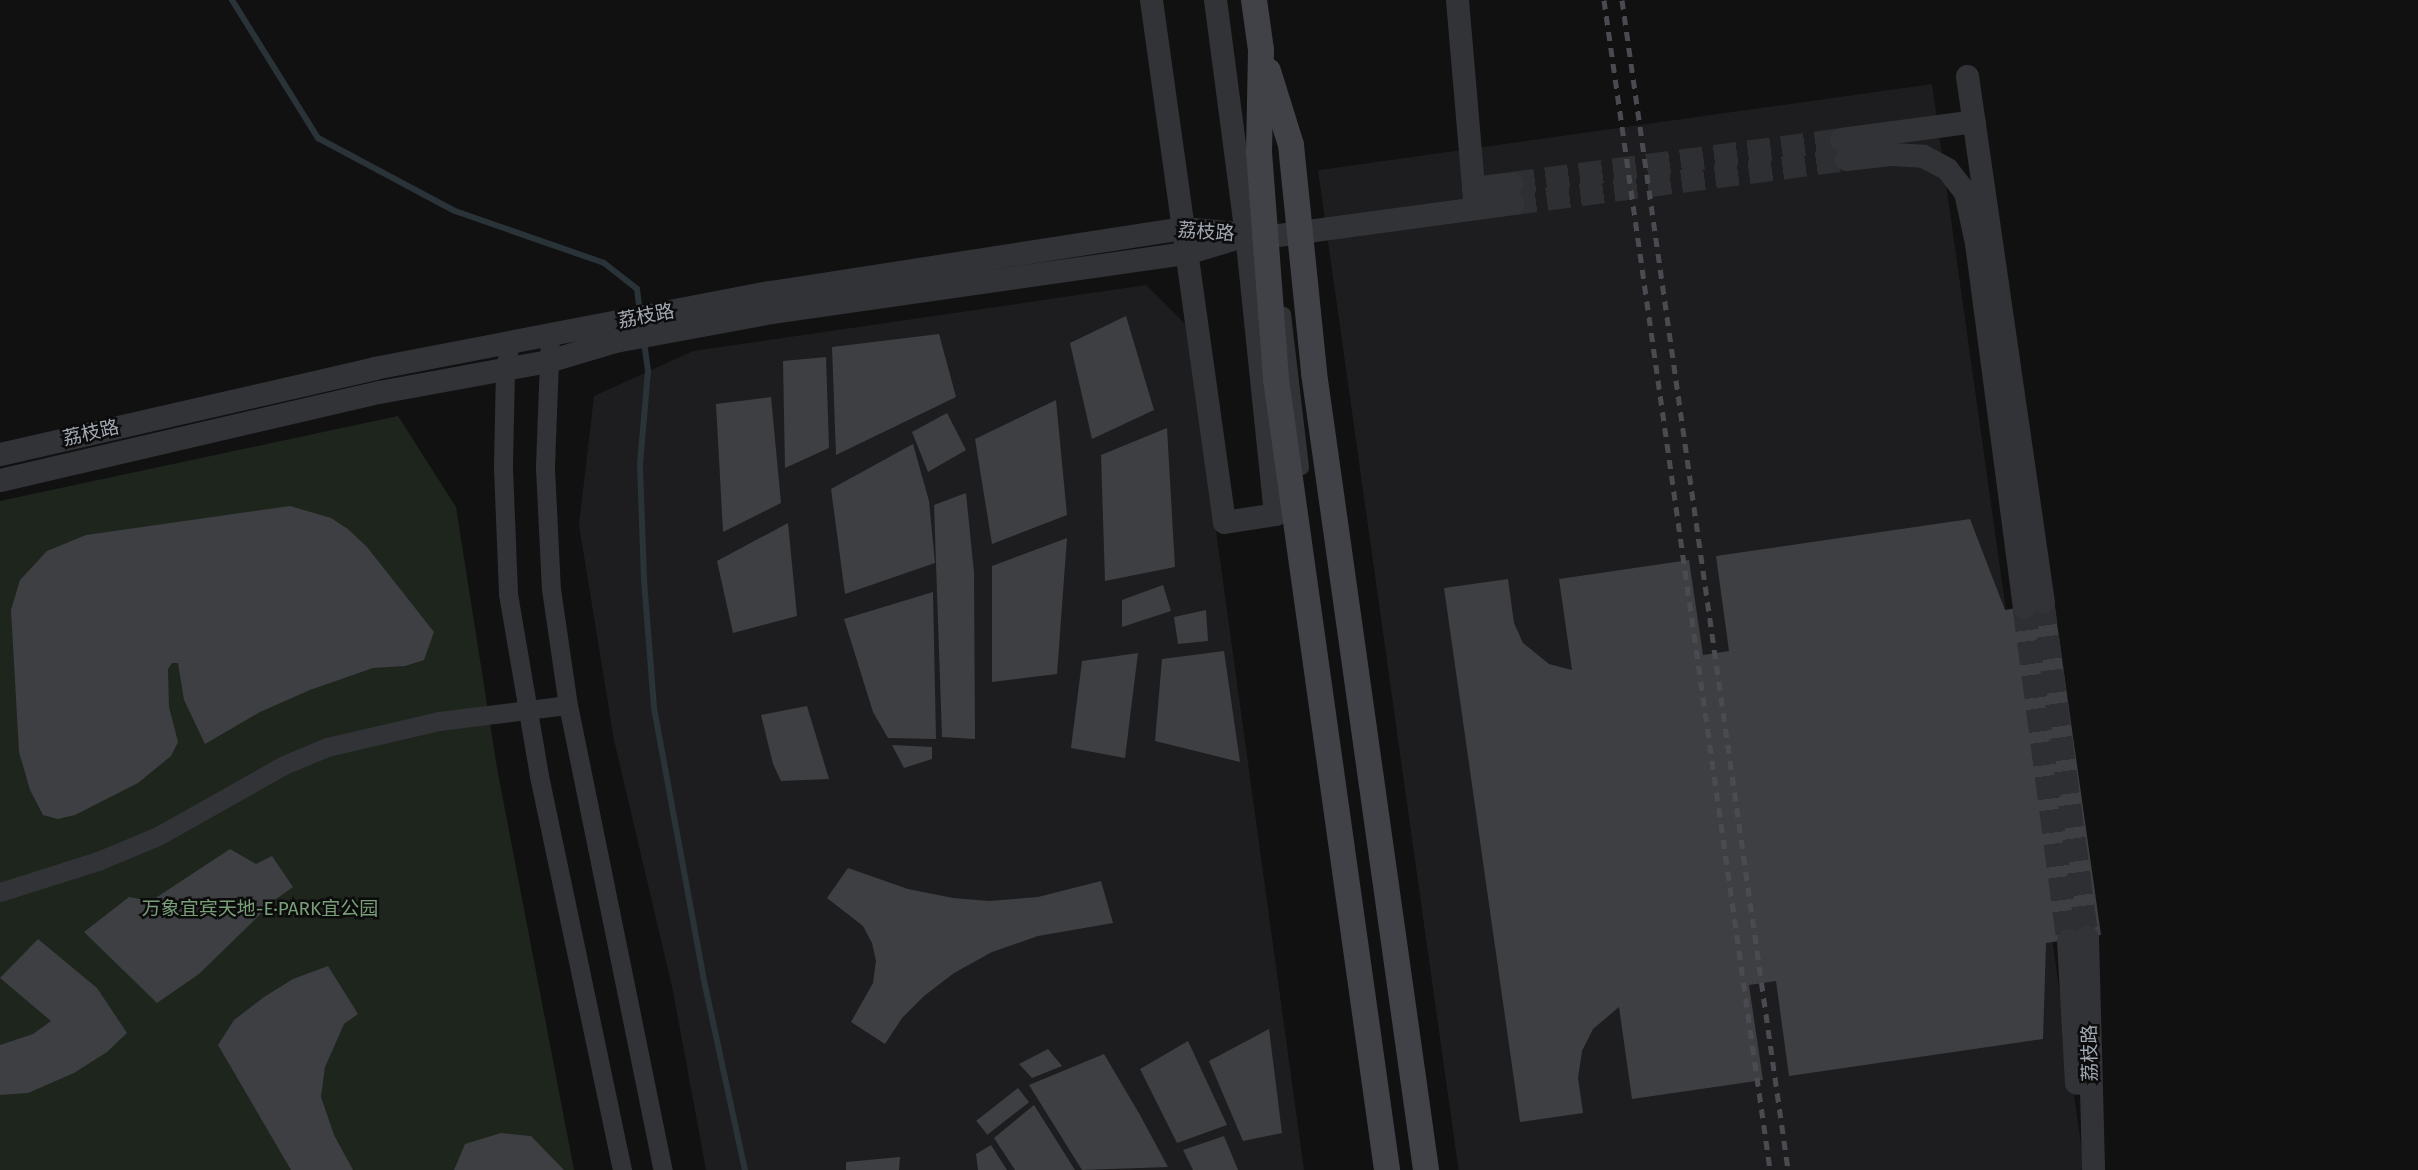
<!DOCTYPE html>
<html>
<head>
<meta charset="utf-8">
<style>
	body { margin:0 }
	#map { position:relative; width:2418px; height:1170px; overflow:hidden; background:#111112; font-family:"Fira Sans","Noto Sans SC",sans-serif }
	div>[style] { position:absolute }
	.built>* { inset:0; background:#1d1d1f; transform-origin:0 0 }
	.green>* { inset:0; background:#1d251d }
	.stream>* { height:6px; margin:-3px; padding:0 3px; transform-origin:3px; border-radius:3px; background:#293338 }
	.building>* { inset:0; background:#3d3f42; transform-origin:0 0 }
	.tertiary-tunnel>* { height:23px; margin-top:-11.5px; transform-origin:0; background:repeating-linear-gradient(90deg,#2e2f32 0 23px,transparent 0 34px) }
	.pedestrian>* { height:14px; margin:-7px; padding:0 7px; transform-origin:7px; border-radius:7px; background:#323337 }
	.minor>* { height:19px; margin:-9.5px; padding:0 9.5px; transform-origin:9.5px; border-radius:9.5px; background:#323337 }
	.tertiary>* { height:23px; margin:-11.5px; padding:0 11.5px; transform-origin:11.5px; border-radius:11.5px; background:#323337 }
	.rail>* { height:5px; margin-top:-2.5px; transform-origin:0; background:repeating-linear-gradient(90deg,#494b50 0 9px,transparent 0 16px) }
	.secondary-bridge>* { height:26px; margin:-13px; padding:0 13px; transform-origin:13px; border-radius:13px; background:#404247 }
	span { translate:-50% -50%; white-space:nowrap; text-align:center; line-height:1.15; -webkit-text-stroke:5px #0c0c0d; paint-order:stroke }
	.street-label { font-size:19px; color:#a2a9b3 }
	.park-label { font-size:19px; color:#799f78 }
</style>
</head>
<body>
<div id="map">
	<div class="built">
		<i style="left:1932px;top:84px;width:1096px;height:620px;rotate:82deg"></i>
		<i style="clip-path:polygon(1146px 285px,1188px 327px,1304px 1170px,706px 1170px,673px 991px,614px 740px,579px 525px,594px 396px,693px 351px)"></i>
	</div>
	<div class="green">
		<i style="clip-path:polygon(398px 416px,456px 507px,497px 768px,574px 1170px,0 1170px,0 501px)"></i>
	</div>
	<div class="stream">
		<i style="left:232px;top:0;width:163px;rotate:58.1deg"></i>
		<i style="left:318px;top:138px;width:155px;rotate:28.1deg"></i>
		<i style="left:455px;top:211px;width:158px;rotate:19.2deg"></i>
		<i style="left:604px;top:263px;width:42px;rotate:38.2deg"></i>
		<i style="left:637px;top:289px;width:25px;rotate:83deg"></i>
		<i style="left:644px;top:342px;width:29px;rotate:82deg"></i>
		<i style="left:648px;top:371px;width:94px;rotate:94.9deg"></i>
		<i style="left:640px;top:465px;width:115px;rotate:88deg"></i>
		<i style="left:644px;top:580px;width:128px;rotate:85.5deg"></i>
		<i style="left:654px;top:708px;width:272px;rotate:79.6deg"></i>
		<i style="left:703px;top:976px;width:198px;rotate:77.8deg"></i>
	</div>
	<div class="building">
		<i style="clip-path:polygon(1126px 316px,1154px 410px,1092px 439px,1070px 343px)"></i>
		<i style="clip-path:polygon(939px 334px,956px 397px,836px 455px,832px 347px)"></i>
		<i style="clip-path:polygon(826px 357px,829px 448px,785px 468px,783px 361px)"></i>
		<i style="clip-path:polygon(771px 397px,781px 503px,723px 532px,716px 404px)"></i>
		<i style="clip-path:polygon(1056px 400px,1067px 515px,992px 544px,975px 439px)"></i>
		<i style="clip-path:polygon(947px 413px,966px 450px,928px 472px,912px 432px)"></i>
		<i style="clip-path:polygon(1167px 428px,1175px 567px,1105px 581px,1101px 455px)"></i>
		<i style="clip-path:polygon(913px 444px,929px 501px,935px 563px,845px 594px,831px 489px)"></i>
		<i style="clip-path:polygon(966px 493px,974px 573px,975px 739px,942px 737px,934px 505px)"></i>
		<i style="clip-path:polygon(290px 506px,331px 518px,348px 529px,367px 547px,434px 632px,424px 660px,405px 666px,373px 668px,310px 690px,260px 712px,205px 744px,184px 700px,178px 663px,172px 663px,168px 669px,169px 707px,178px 742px,171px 756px,138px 783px,75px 815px,58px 819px,43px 815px,30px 790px,19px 752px,11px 610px,20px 580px,47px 551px,86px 535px)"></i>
		<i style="clip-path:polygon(1970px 519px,2005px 610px,2054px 602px,2101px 935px,2046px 943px,2043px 1039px,1789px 1076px,1776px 981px,1749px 985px,1763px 1080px,1632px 1099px,1619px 1007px,1593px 1029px,1582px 1051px,1578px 1078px,1583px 1113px,1520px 1122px,1444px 588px,1508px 579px,1514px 623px,1523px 643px,1549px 664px,1572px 670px,1559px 579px,1689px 560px,1703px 655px,1729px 651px,1716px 556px)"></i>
		<i style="clip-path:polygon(788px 523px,797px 616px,733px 633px,717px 561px)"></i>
		<i style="clip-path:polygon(1067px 538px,1057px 674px,992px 682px,992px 566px)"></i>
		<i style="clip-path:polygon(1163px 585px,1171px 611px,1122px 627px,1122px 600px)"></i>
		<i style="clip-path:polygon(933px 592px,936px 739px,888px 738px,873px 712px,844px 619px)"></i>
		<i style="clip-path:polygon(1206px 610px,1208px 641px,1178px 644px,1174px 617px)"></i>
		<i style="clip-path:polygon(1224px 651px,1240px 762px,1155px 741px,1162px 659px)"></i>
		<i style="clip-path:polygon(1138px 653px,1125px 758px,1071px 748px,1082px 661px)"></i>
		<i style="clip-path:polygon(807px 706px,829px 779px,781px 781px,773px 764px,761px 715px)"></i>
		<i style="clip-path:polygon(892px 745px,932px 747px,932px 759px,904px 768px)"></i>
		<i style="clip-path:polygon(230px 849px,256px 864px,272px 856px,293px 887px,276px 899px,199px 974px,157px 1003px,84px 932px,129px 897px,151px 901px)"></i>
		<i style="clip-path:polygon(848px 868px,908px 889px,953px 898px,989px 901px,1038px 897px,1101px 881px,1113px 923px,1038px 936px,992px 952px,954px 973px,924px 996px,902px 1018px,885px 1044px,851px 1022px,873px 983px,876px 961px,872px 943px,863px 926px,827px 898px)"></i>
		<i style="clip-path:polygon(38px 939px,97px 988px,127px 1033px,107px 1052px,74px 1073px,28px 1093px,0 1095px,0 1045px,33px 1034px,51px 1021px,0 978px)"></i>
		<i style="clip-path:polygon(328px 966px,358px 1014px,344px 1024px,325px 1067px,321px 1097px,334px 1135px,353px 1170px,291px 1170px,218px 1045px,234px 1020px,264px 997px,293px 979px)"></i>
		<i style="clip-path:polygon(1269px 1029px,1282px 1133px,1243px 1141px,1209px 1061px)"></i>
		<i style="clip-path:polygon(1188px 1041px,1227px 1125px,1177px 1143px,1140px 1069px)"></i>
		<i style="clip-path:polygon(1048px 1049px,1062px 1066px,1032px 1078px,1019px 1064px)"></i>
		<i style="clip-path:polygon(1104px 1054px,1140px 1115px,1168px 1167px,1082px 1170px,1029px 1085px)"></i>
		<i style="left:1018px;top:1088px;width:18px;height:53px;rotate:52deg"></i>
		<i style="clip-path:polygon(1034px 1105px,1075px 1170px,1015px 1170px,994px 1138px)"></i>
		<i style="clip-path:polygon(501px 1133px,531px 1136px,564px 1170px,454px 1170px,465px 1144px)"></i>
		<i style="clip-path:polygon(1224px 1136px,1238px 1170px,1193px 1170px,1183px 1150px)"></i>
		<i style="clip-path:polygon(991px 1145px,1007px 1170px,978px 1170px,976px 1154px)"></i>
		<i style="clip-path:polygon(900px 1157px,899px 1170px,846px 1170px,846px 1162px)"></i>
	</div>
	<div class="tertiary-tunnel">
		<i style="left:1512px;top:183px;width:332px;rotate:-7.6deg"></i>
		<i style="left:1513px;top:203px;width:336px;rotate:-7.5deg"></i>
		<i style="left:2043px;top:602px;width:338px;rotate:82.5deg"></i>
		<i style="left:2024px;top:607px;width:336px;rotate:82.5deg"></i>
	</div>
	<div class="pedestrian">
		<i style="left:1284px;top:314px;width:155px;rotate:83.3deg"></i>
	</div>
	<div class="minor">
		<i style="left:550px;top:335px;width:133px;rotate:92.2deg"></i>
		<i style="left:545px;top:468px;width:121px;rotate:87.2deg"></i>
		<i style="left:551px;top:589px;width:117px;rotate:81.7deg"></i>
		<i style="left:568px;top:705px;width:475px;rotate:78.5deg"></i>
		<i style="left:510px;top:342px;width:27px;rotate:100deg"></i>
		<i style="left:505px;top:369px;width:99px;rotate:91.2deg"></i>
		<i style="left:503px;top:468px;width:126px;rotate:87.7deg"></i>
		<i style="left:508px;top:594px;width:185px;rotate:80.3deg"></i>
		<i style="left:539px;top:776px;width:403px;rotate:78.1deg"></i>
		<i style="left:0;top:892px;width:103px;rotate:-17.6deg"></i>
		<i style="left:98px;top:861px;width:65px;rotate:-22.6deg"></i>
		<i style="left:158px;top:836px;width:145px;rotate:-29.4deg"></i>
		<i style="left:284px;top:765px;width:47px;rotate:-22.7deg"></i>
		<i style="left:327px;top:747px;width:115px;rotate:-13.1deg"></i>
		<i style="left:439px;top:721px;width:130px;rotate:-7.1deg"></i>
	</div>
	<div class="tertiary">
		<i style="left:1151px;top:0;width:527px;rotate:82.04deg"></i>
		<i style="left:1224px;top:522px;width:52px;rotate:-8.9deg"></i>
		<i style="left:1275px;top:514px;width:281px;rotate:-95.9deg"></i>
		<i style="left:1246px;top:235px;width:237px;rotate:-97.5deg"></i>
		<i style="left:1457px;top:0;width:209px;rotate:85.1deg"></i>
		<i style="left:1967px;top:76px;width:531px;rotate:81.78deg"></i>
		<i style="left:1841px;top:139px;width:134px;rotate:-7.7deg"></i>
		<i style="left:1846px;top:159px;width:44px;rotate:-6.5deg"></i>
		<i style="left:1890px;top:154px;width:33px;rotate:3deg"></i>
		<i style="left:1923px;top:156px;width:27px;rotate:28deg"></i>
		<i style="left:1947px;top:169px;width:29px;rotate:52deg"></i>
		<i style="left:1965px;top:192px;width:52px;rotate:77.8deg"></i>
		<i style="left:1976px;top:243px;width:367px;rotate:82.5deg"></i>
		<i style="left:1473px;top:188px;width:39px;rotate:-7deg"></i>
		<i style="left:0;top:454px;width:384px;rotate:-12.9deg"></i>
		<i style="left:374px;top:368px;width:403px;rotate:-10.9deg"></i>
		<i style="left:770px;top:292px;width:417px;rotate:-8.8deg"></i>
		<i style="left:1182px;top:228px;width:88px;rotate:5.2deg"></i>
		<i style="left:1270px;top:236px;width:245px;rotate:-7.7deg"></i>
		<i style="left:0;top:480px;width:389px;rotate:-13.1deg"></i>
		<i style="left:379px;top:392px;width:172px;rotate:-10.4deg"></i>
		<i style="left:548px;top:361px;width:70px;rotate:-16.6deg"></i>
		<i style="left:615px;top:341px;width:159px;rotate:-10.5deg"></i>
		<i style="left:771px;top:312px;width:419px;rotate:-8.1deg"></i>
		<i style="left:1186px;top:253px;width:52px;rotate:-16.7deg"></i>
		<i style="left:2087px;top:937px;width:233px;rotate:88.5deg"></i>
		<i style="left:2068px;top:940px;width:143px;rotate:86.8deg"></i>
	</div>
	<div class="rail">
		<i style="left:1604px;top:0;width:1182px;rotate:81.92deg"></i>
		<i style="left:1622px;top:0;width:1182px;rotate:81.92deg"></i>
	</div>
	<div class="secondary-bridge">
		<i style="left:1254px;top:0;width:50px;rotate:82deg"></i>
		<i style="left:1261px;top:50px;width:102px;rotate:91.1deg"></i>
		<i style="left:1259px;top:152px;width:228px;rotate:85.7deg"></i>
		<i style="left:1276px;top:379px;width:799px;rotate:82.01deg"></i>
		<i style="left:1268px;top:71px;width:77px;rotate:72.7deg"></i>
		<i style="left:1291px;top:145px;width:229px;rotate:84.2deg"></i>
		<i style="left:1314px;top:373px;width:805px;rotate:82deg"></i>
	</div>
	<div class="street-label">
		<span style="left:1206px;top:232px;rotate:4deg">荔枝路</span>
		<span style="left:646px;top:316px;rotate:-11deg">荔枝路</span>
		<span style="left:91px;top:433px;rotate:-13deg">荔枝路</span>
		<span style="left:2090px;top:1053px;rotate:-91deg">荔枝路</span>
	</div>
	<div class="park-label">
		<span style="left:260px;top:909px">万象宜宾天地-E·PARK宜公园</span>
	</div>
</div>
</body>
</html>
